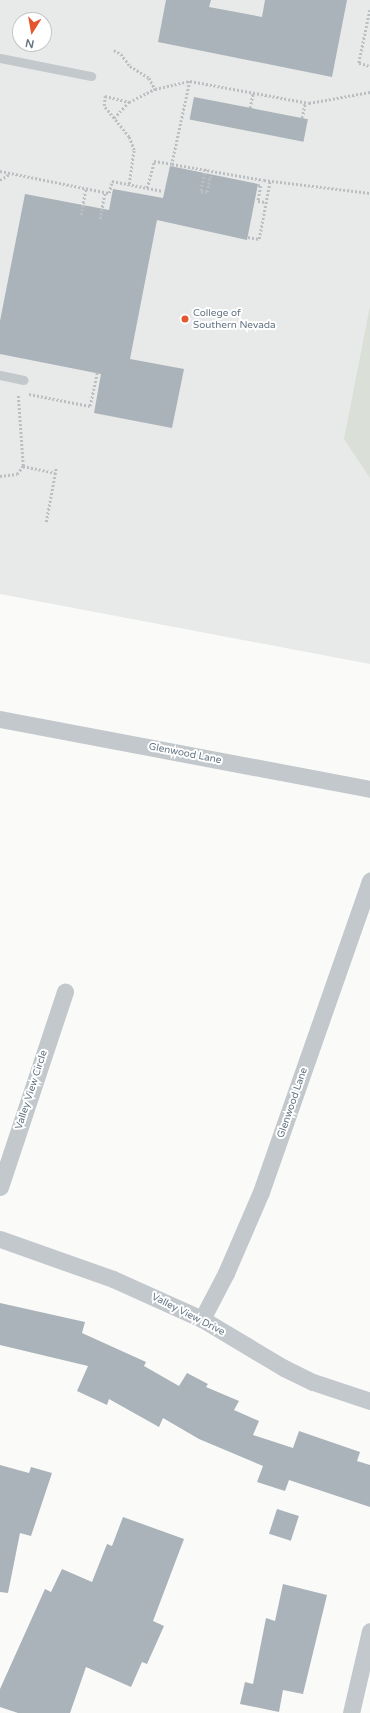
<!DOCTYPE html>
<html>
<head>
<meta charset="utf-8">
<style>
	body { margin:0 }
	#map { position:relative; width:370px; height:1713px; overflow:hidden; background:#fafaf8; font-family:"Varela Round",sans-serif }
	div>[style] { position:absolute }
	.built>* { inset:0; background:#e8e9e9 }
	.green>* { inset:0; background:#dadfd7 }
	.building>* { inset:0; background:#aab3b9; transform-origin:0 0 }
	.path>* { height:2.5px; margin-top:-1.25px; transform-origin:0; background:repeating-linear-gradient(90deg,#bbbfc2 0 2px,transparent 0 4px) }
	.lane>* { height:9px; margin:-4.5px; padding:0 4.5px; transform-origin:4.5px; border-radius:4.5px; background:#c3c8cc }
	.street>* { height:17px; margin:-8.5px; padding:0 8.5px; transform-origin:8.5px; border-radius:8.5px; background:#c3c8cc }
	.dots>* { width:11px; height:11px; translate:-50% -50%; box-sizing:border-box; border:2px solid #fff; border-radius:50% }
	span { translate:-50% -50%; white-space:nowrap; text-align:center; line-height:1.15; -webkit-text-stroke:4px #fff; paint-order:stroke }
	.poi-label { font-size:10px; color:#657683 }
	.left { translate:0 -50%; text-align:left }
	.street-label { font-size:10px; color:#657683 }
	.north { position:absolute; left:12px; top:12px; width:40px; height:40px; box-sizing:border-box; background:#fff; border:1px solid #c1c8cd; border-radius:50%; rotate:191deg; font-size:11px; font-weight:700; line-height:16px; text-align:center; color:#657683 }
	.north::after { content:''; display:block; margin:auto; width:14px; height:18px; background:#e4572e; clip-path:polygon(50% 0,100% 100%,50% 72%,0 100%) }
</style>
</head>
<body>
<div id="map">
	<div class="built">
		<i style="clip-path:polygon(evenodd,0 0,370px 0,370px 664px,0 594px,0 0,20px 20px,44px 20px,44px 44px,20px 44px,20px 20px)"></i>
	</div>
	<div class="green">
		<i style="clip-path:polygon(370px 306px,370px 478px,344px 439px)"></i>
	</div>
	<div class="building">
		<i style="clip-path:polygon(166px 0,211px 0,209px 7px,262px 17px,265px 0,347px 0,332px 77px,158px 42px)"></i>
		<i style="left:194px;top:97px;width:116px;height:23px;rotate:11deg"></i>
		<i style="clip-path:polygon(170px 166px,258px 184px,247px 240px,157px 220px,130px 359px,184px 369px,172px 428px,94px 413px,101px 374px,0 354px,0 321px,25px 194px,109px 210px,113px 189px,163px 198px)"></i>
		<i style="clip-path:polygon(0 1303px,85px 1322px,82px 1333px,146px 1362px,144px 1366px,179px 1386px,187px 1373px,208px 1384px,206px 1387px,239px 1401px,234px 1410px,259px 1421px,253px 1435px,293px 1448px,299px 1431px,360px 1452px,357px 1461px,370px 1465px,370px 1507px,289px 1480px,285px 1491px,257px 1482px,263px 1466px,199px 1439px,163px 1418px,159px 1427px,109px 1399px,107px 1405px,77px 1391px,88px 1366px,0 1345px)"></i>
		<i style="clip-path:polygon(0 1465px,29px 1473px,31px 1467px,52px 1473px,31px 1536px,20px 1533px,8px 1593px,0 1592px)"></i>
		<i style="left:277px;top:1509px;width:23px;height:26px;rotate:18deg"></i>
		<i style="clip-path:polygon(123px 1517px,184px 1539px,153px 1621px,164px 1626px,147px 1664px,142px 1662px,131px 1687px,86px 1667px,70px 1713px,18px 1713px,0 1707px,0 1689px,45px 1589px,51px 1592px,62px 1569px,92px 1582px,107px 1544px,112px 1546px)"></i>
		<i style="clip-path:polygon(283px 1584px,327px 1595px,303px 1694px,283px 1690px,279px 1712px,240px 1704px,245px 1682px,253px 1684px,266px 1618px,275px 1621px)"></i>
	</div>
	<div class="path">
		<i style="left:370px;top:10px;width:54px;rotate:101.7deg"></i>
		<i style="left:359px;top:63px;width:11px;rotate:15deg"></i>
		<i style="left:114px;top:50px;width:8px;rotate:30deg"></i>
		<i style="left:121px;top:54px;width:15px;rotate:53deg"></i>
		<i style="left:130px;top:66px;width:22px;rotate:32deg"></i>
		<i style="left:149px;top:78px;width:13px;rotate:61deg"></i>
		<i style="left:190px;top:81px;width:85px;rotate:102.2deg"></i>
		<i style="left:172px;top:164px;width:93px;rotate:9.9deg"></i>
		<i style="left:264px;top:180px;width:107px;rotate:7deg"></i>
		<i style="left:250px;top:108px;width:16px;rotate:-79deg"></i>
		<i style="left:114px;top:118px;width:22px;rotate:-47deg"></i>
		<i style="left:129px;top:102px;width:29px;rotate:-27deg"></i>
		<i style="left:155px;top:89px;width:36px;rotate:-13deg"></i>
		<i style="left:190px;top:81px;width:121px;rotate:10.5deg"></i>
		<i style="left:309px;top:103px;width:62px;rotate:-10.2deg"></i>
		<i style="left:302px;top:118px;width:16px;rotate:-79deg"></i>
		<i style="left:206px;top:169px;width:23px;rotate:103deg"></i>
		<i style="left:201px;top:191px;width:6px;rotate:9deg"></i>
		<i style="left:207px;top:192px;width:15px;rotate:-79deg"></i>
		<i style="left:210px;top:177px;width:3px"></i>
		<i style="left:0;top:171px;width:111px;rotate:11.4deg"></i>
		<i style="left:109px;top:193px;width:12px;rotate:-76deg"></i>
		<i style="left:112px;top:181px;width:52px;rotate:11.1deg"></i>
		<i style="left:0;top:180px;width:12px;rotate:-31deg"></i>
		<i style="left:129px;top:184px;width:34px;rotate:-82deg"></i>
		<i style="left:134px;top:150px;width:14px;rotate:-111deg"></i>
		<i style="left:129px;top:137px;width:40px;rotate:-129deg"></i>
		<i style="left:104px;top:106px;width:10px;rotate:-84deg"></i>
		<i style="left:105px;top:96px;width:25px;rotate:14deg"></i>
		<i style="left:258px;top:185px;width:3px;rotate:18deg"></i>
		<i style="left:261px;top:186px;width:15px;rotate:101deg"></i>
		<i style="left:258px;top:201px;width:8px;rotate:7deg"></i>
		<i style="left:147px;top:188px;width:28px;rotate:-75deg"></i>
		<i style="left:154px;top:161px;width:18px;rotate:9deg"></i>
		<i style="left:81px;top:215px;width:27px;rotate:-80deg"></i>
		<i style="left:100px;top:219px;width:27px;rotate:-80deg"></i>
		<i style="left:248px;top:237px;width:11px;rotate:10deg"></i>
		<i style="left:259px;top:239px;width:59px;rotate:-79.3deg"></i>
		<i style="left:29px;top:394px;width:62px;rotate:11.1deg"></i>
		<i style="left:90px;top:406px;width:34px;rotate:-78deg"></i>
		<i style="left:23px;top:466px;width:33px;rotate:12deg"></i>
		<i style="left:0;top:476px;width:17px;rotate:-7deg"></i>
		<i style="left:17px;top:474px;width:10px;rotate:-53deg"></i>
		<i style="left:23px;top:466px;width:72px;rotate:-94deg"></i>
		<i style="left:46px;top:522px;width:55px;rotate:-79.5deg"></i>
	</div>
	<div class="lane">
		<i style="left:0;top:58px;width:93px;rotate:11.2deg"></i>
		<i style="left:0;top:375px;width:24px;rotate:12deg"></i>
	</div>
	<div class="street">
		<i style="left:0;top:719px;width:377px;rotate:10.7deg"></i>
		<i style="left:0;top:1187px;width:206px;rotate:-71.6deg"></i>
		<i style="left:0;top:1239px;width:120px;rotate:19.5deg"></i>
		<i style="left:113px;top:1279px;width:98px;rotate:24.2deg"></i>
		<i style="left:202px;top:1319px;width:96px;rotate:30.9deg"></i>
		<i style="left:284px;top:1368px;width:32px;rotate:26deg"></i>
		<i style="left:313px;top:1382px;width:60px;rotate:18.4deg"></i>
		<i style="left:202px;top:1319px;width:52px;rotate:-62.4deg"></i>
		<i style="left:226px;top:1273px;width:88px;rotate:-66.6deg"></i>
		<i style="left:261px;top:1192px;width:330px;rotate:-70.7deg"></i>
		<i style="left:351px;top:1713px;width:84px;rotate:-77deg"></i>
	</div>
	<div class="dots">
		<i style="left:185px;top:319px;background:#e4572e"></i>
	</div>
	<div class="poi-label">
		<span class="left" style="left:193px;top:319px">College of<br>Southern Nevada</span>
	</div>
	<div class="street-label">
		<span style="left:185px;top:754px;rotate:11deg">Glenwood Lane</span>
		<span style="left:32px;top:1090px;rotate:-72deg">Valley View Circle</span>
		<span style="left:293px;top:1103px;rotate:-71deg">Glenwood Lane</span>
		<span style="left:188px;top:1315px;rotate:27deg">Valley View Drive</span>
	</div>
	<div class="north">N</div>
</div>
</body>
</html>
